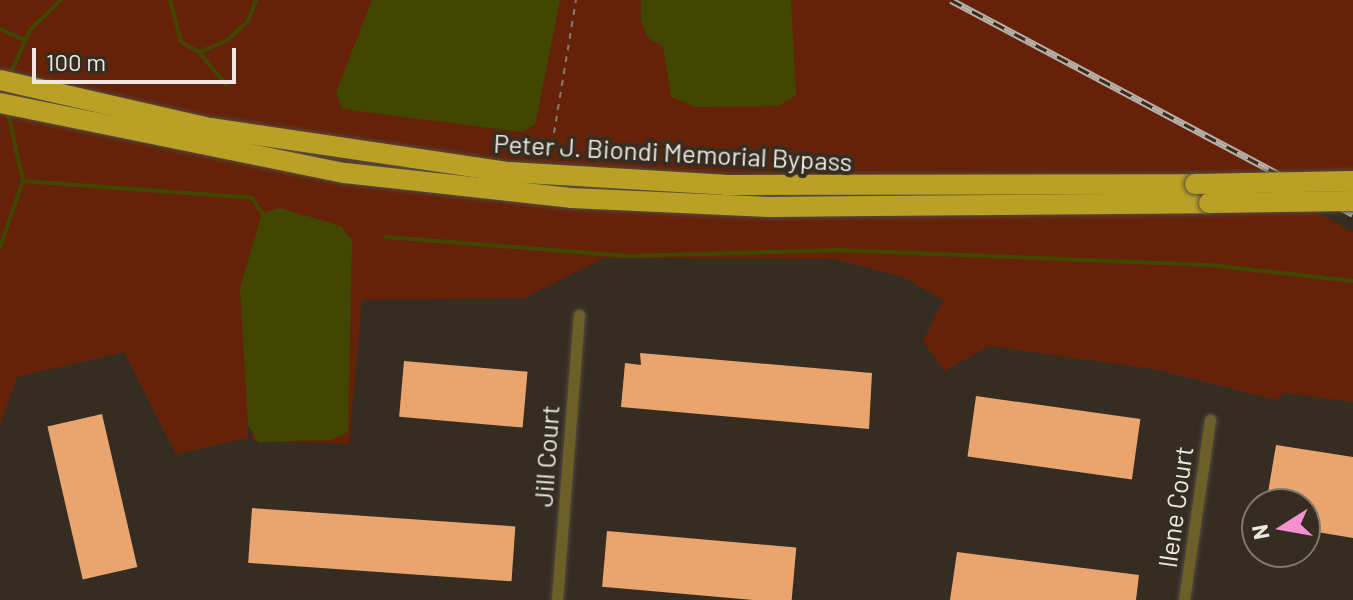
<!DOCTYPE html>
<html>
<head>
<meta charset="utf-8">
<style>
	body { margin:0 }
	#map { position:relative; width:1353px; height:600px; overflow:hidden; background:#352d22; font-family:Barlow,sans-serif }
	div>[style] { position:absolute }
	.green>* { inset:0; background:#662208 }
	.water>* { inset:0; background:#414700 }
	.stream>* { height:4px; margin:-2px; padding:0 2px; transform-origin:2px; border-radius:2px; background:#414700 }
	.building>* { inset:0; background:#eaa46e; transform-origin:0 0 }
	.path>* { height:2px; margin-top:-1px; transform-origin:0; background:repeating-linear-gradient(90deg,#827c72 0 6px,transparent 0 12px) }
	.roads { filter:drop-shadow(0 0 2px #524b41) drop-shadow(0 0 2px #524b41) }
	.street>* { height:11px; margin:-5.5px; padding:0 5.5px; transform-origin:5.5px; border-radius:5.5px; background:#6c5f28 }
	.highway>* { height:20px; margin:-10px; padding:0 10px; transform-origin:10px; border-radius:10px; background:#bba026 }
	.rail>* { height:7px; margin-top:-3.5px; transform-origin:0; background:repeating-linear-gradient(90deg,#352d22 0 12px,#b7b1a9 0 24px); box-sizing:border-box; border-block:2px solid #b7b1a9 }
	.bridges { filter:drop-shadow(0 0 2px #524b41) drop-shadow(0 0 2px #524b41) }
	.highway-bridge>* { height:20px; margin:-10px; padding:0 10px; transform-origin:10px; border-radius:10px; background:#bba026 }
	span { translate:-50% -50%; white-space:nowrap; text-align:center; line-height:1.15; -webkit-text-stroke:8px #352d22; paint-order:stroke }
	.street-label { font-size:26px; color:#ede8e1 }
	.north { position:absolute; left:1241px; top:488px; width:80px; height:80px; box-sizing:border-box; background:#352d22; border:2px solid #7f786e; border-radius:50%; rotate:259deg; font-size:22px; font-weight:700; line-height:32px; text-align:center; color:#ede8e1 }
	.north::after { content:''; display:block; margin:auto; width:28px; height:36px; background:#f591d2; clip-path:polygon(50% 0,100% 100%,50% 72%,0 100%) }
	.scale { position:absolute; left:32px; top:48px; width:204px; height:36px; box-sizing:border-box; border:4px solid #ede8e1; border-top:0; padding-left:10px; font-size:24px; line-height:28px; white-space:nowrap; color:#ede8e1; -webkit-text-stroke:6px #352d22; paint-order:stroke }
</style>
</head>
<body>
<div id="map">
	<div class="green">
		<i style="clip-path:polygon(0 0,1353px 0,1353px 171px,1244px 173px,1353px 232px,1353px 402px,1284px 393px,1276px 400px,1159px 370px,990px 346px,944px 371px,923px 341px,943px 300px,903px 277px,835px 259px,604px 258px,524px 298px,362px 300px,349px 444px,253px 441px,249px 405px,248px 438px,176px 454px,124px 352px,17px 377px,0 425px)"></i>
	</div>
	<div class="water">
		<i style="clip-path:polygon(372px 0,560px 0,535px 125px,521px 132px,342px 109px,336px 92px)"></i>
		<i style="clip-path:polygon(641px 0,791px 0,796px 95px,779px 106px,696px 107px,671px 97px,663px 47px,648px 38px,641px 22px)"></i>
		<i style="clip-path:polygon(280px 208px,341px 226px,352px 240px,348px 432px,330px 440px,258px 442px,248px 425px,240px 288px,262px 213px)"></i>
	</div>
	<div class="stream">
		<i style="left:170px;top:0;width:43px;rotate:75.3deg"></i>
		<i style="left:181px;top:42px;width:21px;rotate:29deg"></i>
		<i style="left:199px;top:52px;width:29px;rotate:-22deg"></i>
		<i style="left:226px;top:41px;width:30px;rotate:-42deg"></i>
		<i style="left:248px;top:21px;width:22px;rotate:-69deg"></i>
		<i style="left:0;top:29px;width:27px;rotate:24deg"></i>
		<i style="left:200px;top:53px;width:41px;rotate:50.9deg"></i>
		<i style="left:10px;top:75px;width:49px;rotate:-66deg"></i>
		<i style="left:30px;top:30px;width:43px;rotate:-44.1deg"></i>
		<i style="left:23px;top:181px;width:230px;rotate:4.2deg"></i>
		<i style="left:252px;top:198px;width:18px;rotate:56deg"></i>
		<i style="left:386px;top:237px;width:243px;rotate:4.5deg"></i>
		<i style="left:628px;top:256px;width:209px;rotate:-1.6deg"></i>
		<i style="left:837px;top:250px;width:372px;rotate:2.3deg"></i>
		<i style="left:1209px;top:265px;width:145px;rotate:6.3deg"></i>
		<i style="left:0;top:247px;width:70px;rotate:-70.8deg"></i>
		<i style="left:23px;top:181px;width:71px;rotate:-102.3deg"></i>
	</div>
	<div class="building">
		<i style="clip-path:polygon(640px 353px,872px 373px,869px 429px,621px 407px,625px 363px,641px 365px)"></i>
		<i style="left:404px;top:361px;width:124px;height:56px;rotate:5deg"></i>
		<i style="left:976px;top:396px;width:166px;height:61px;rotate:8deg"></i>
		<i style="left:102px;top:414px;width:157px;height:56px;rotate:77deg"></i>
		<i style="clip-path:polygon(1276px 445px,1353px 457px,1353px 538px,1305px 530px,1305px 504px,1266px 504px)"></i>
		<i style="left:252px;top:508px;width:264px;height:55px;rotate:4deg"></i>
		<i style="left:607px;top:531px;width:190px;height:56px;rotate:5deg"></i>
		<i style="clip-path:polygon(957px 552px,1139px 575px,1136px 600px,950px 600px)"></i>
	</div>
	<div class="path">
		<i style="left:550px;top:157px;width:159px;rotate:-80.6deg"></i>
	</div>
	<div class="roads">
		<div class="street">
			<i style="left:557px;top:600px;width:286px;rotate:-85.6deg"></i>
			<i style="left:1184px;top:600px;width:182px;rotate:-81.8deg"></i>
		</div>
		<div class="highway">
			<i style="left:0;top:80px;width:215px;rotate:12.9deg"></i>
			<i style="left:210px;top:128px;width:302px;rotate:8.4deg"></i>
			<i style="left:509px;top:172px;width:216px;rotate:3.4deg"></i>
			<i style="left:725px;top:185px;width:470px;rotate:-0.1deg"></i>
			<i style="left:0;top:103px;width:352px;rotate:11.5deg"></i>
			<i style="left:345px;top:173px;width:227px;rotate:6.3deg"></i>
			<i style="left:571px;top:198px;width:198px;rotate:2.6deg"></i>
			<i style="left:769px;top:207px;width:440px;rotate:-0.5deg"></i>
		</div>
	</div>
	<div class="rail">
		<i style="left:951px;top:0;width:455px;rotate:28deg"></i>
	</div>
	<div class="bridges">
		<div class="highway-bridge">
			<i style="left:1195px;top:184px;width:158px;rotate:-1.1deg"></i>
			<i style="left:1209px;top:203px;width:144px;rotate:-0.8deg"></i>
		</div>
	</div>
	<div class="street-label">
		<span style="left:673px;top:152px;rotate:3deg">Peter J. Biondi Memorial Bypass</span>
		<span style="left:546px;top:456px;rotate:-86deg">Jill Court</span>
		<span style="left:1175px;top:507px;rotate:-82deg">Ilene Court</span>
	</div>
	<div class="north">N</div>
	<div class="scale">100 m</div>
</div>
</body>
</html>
